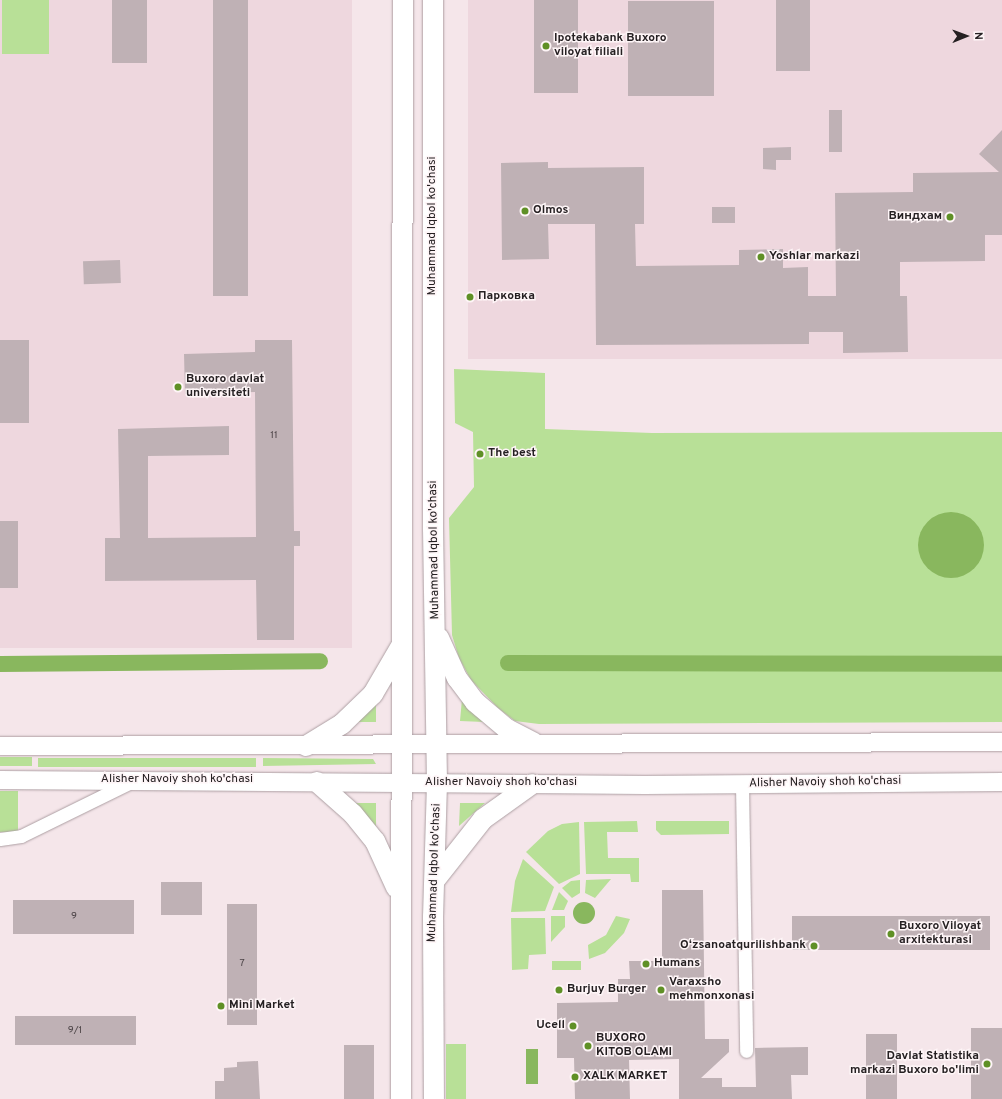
<!DOCTYPE html>
<html>
<head>
<meta charset="utf-8">
<style>
	body { margin:0 }
	#map { position:relative; width:1002px; height:1099px; overflow:hidden; background:#f5e6ea; font-family:Overpass,sans-serif }
	div>[style] { position:absolute }
	.built>* { inset:0; background:#eed7de; transform-origin:0 0 }
	.green>* { inset:0; background:#b8e097; transform-origin:0 0 }
	.water>* { inset:0; background:#89b75e; transform-origin:0 0 }
	.round { border-radius:50% }
	.canal>* { height:16px; margin:-8px; padding:0 8px; transform-origin:8px; border-radius:8px; background:#89b75e }
	.building>* { inset:0; background:#bfb1b5; transform-origin:0 0 }
	.roads { filter:drop-shadow(0 0 1px #ad9fa3) drop-shadow(0 0 1px #ad9fa3) }
	.minor>* { height:13px; margin:-6.5px; padding:0 6.5px; transform-origin:6.5px; border-radius:6.5px; background:#fff }
	.secondary>* { height:18px; margin:-9px; padding:0 9px; transform-origin:9px; border-radius:9px; background:#fff }
	.primary>* { height:20px; margin:-10px; padding:0 10px; transform-origin:10px; border-radius:10px; background:#fff }
	.dots>* { width:11px; height:11px; translate:-50% -50%; box-sizing:border-box; border:2px solid #fef5f7; border-radius:50% }
	span { translate:-50% -50%; white-space:nowrap; text-align:center; line-height:1.15; -webkit-text-stroke:3px #fef5f7; paint-order:stroke }
	.number-label { font-size:10px; color:#4c4447 }
	.number-label span { -webkit-text-stroke-width:0 }
	.poi-label { font-size:12px; color:#252022; font-weight:700 }
	.left { translate:0 -50%; text-align:left }
	.right { translate:-100% -50%; text-align:right }
	.street-label { font-size:12px; color:#252022 }
	.north { position:absolute; left:946px; top:16px; width:40px; height:40px; -webkit-text-stroke:3px #fef5f7; paint-order:stroke; rotate:89deg; font-size:11px; font-weight:700; line-height:16px; text-align:center; color:#252022 }
	.north::after { content:''; display:block; margin:auto; width:14px; height:18px; background:#252022; clip-path:polygon(50% 0,100% 100%,50% 72%,0 100%) }
</style>
</head>
<body>
<div id="map">
	<div class="built">
		<i style="left:0;top:0;width:352px;height:648px"></i>
		<i style="left:468px;top:0;width:534px;height:359px"></i>
	</div>
	<div class="green">
		<i style="left:2px;top:0;width:47px;height:54px"></i>
		<i style="clip-path:polygon(454px 369px,545px 373px,545px 429px,652px 433px,1002px 432px,1002px 722px,539px 724px,515px 721px,498px 708px,471px 680px,459px 658px,452px 635px,449px 518px,474px 487px,473px 432px,455px 423px)"></i>
		<i style="clip-path:polygon(462px 699px,484px 722px,460px 721px)"></i>
		<i style="clip-path:polygon(376px 701px,376px 722px,355px 722px)"></i>
		<i style="left:0;top:757px;width:32px;height:9px"></i>
		<i style="left:38px;top:758px;width:218px;height:9px"></i>
		<i style="clip-path:polygon(263px 758px,373px 759px,376px 764px,263px 766px)"></i>
		<i style="left:0;top:791px;width:18px;height:41px"></i>
		<i style="clip-path:polygon(353px 803px,376px 803px,376px 826px)"></i>
		<i style="clip-path:polygon(460px 803px,485px 803px,459px 826px)"></i>
		<i style="clip-path:polygon(637px 821px,638px 832px,607px 832px,608px 858px,639px 858px,639px 882px,631px 882px,630px 874px,586px 874px,584px 822px)"></i>
		<i style="clip-path:polygon(656px 821px,729px 821px,729px 834px,661px 835px,656px 830px)"></i>
		<i style="clip-path:polygon(579px 822px,580px 874px,559px 884px,526px 852px,548px 831px,562px 824px)"></i>
		<i style="clip-path:polygon(523px 859px,554px 887px,545px 911px,511px 912px,515px 881px)"></i>
		<i style="clip-path:polygon(611px 879px,595px 898px,585px 893px,586px 880px)"></i>
		<i style="clip-path:polygon(580px 880px,580px 893px,572px 898px,562px 888px,571px 881px)"></i>
		<i style="clip-path:polygon(559px 892px,568px 901px,564px 910px,552px 910px)"></i>
		<i style="clip-path:polygon(551px 916px,565px 916px,565px 927px,551px 942px)"></i>
		<i style="clip-path:polygon(616px 916px,630px 919px,624px 933px,605px 953px,589px 959px,588px 945px,606px 935px)"></i>
		<i style="clip-path:polygon(511px 918px,545px 918px,546px 954px,529px 955px,528px 969px,512px 970px)"></i>
		<i style="left:552px;top:961px;width:29px;height:9px"></i>
		<i style="left:466px;top:1044px;width:55px;height:20px;rotate:90deg"></i>
	</div>
	<div class="water">
		<i class="round" style="left:918px;top:512px;width:66px;height:66px"></i>
		<i class="round" style="left:573px;top:902px;width:22px;height:22px"></i>
		<i style="left:526px;top:1049px;width:12px;height:35px"></i>
	</div>
	<div class="canal">
		<i style="left:508px;top:663px;width:494px;rotate:0.1deg"></i>
		<i style="left:0;top:664px;width:320px;rotate:-0.5deg"></i>
	</div>
	<div class="building">
		<i style="left:112px;top:0;width:35px;height:63px"></i>
		<i style="left:213px;top:0;width:35px;height:296px"></i>
		<i style="left:534px;top:0;width:44px;height:93px"></i>
		<i style="left:776px;top:0;width:34px;height:71px"></i>
		<i style="left:628px;top:1px;width:86px;height:95px"></i>
		<i style="left:829px;top:110px;width:13px;height:42px"></i>
		<i style="clip-path:polygon(1002px 130px,1002px 235px,985px 235px,985px 261px,900px 262px,900px 296px,907px 296px,908px 352px,843px 353px,843px 332px,809px 332px,809px 344px,596px 345px,595px 224px,548px 224px,549px 259px,502px 260px,501px 163px,548px 162px,548px 168px,644px 167px,644px 224px,635px 224px,636px 266px,739px 265px,739px 250px,783px 249px,783px 268px,808px 267px,808px 296px,836px 296px,835px 193px,913px 192px,913px 173px,999px 172px,979px 154px)"></i>
		<i style="clip-path:polygon(791px 147px,791px 160px,776px 160px,776px 170px,763px 169px,763px 148px)"></i>
		<i style="left:712px;top:207px;width:23px;height:16px"></i>
		<i style="left:120px;top:260px;width:23px;height:37px;rotate:88deg"></i>
		<i style="left:0;top:340px;width:29px;height:83px"></i>
		<i style="clip-path:polygon(255px 340px,292px 340px,294px 531px,300px 531px,300px 546px,294px 546px,294px 640px,257px 640px,256px 580px,105px 581px,105px 538px,120px 538px,118px 429px,229px 426px,229px 455px,148px 456px,148px 538px,256px 537px,255px 392px,185px 394px,184px 354px,255px 352px)"></i>
		<i style="left:0;top:521px;width:18px;height:67px"></i>
		<i style="left:202px;top:882px;width:33px;height:41px;rotate:90deg"></i>
		<i style="clip-path:polygon(662px 890px,703px 890px,705px 1039px,729px 1039px,729px 1052px,701px 1078px,722px 1078px,722px 1087px,756px 1087px,755px 1048px,808px 1047px,808px 1075px,791px 1075px,792px 1099px,679px 1099px,679px 1059px,629px 1060px,630px 1099px,575px 1099px,574px 1058px,557px 1058px,557px 1003px,618px 1002px,618px 979px,630px 979px,629px 961px,662px 961px)"></i>
		<i style="left:13px;top:900px;width:121px;height:34px"></i>
		<i style="left:227px;top:904px;width:30px;height:121px"></i>
		<i style="left:990px;top:916px;width:34px;height:198px;rotate:90deg"></i>
		<i style="left:15px;top:1016px;width:121px;height:29px"></i>
		<i style="left:971px;top:1028px;width:31px;height:71px"></i>
		<i style="left:866px;top:1034px;width:31px;height:65px"></i>
		<i style="left:344px;top:1045px;width:30px;height:54px"></i>
		<i style="clip-path:polygon(258px 1061px,260px 1099px,215px 1099px,215px 1081px,224px 1081px,224px 1068px,237px 1067px,237px 1062px)"></i>
	</div>
	<div class="roads">
		<div class="minor">
			<i style="left:742px;top:784px;width:267px;rotate:89.1deg"></i>
			<i style="left:0;top:839px;width:21px;rotate:-8deg"></i>
			<i style="left:21px;top:836px;width:125px;rotate:-26.2deg"></i>
		</div>
		<div class="secondary">
			<i style="left:0;top:746px;width:1002px;rotate:-0.23deg"></i>
			<i style="left:0;top:780px;width:645px;rotate:0.44deg"></i>
			<i style="left:645px;top:785px;width:357px;rotate:-0.5deg"></i>
		</div>
		<div class="primary">
			<i style="left:433px;top:0;width:528px;rotate:90deg"></i>
			<i style="left:433px;top:528px;width:255px;rotate:89.1deg"></i>
			<i style="left:437px;top:783px;width:134px;rotate:91.7deg"></i>
			<i style="left:433px;top:917px;width:182px;rotate:89.7deg"></i>
			<i style="left:439px;top:638px;width:44px;rotate:65.8deg"></i>
			<i style="left:457px;top:678px;width:30px;rotate:53deg"></i>
			<i style="left:475px;top:702px;width:42px;rotate:40.2deg"></i>
			<i style="left:507px;top:729px;width:30px;rotate:27deg"></i>
			<i style="left:306px;top:746px;width:42px;rotate:-31.4deg"></i>
			<i style="left:342px;top:724px;width:43px;rotate:-44.1deg"></i>
			<i style="left:373px;top:694px;width:56px;rotate:-59.7deg"></i>
			<i style="left:317px;top:782px;width:48px;rotate:41.6deg"></i>
			<i style="left:353px;top:814px;width:35px;rotate:51deg"></i>
			<i style="left:375px;top:841px;width:51px;rotate:65.5deg"></i>
			<i style="left:435px;top:880px;width:78px;rotate:-51.8deg"></i>
			<i style="left:483px;top:819px;width:60px;rotate:-35.5deg"></i>
			<i style="left:401px;top:1099px;width:1099px;rotate:-89.9deg"></i>
		</div>
	</div>
	<div class="dots">
		<i style="left:546px;top:46px;background:#5f9026"></i>
		<i style="left:525px;top:211px;background:#5f9026"></i>
		<i style="left:950px;top:217px;background:#5f9026"></i>
		<i style="left:761px;top:257px;background:#5f9026"></i>
		<i style="left:470px;top:297px;background:#5f9026"></i>
		<i style="left:178px;top:387px;background:#5f9026"></i>
		<i style="left:480px;top:454px;background:#5f9026"></i>
		<i style="left:891px;top:934px;background:#5f9026"></i>
		<i style="left:814px;top:946px;background:#5f9026"></i>
		<i style="left:646px;top:964px;background:#5f9026"></i>
		<i style="left:559px;top:990px;background:#5f9026"></i>
		<i style="left:661px;top:990px;background:#5f9026"></i>
		<i style="left:221px;top:1006px;background:#5f9026"></i>
		<i style="left:573px;top:1026px;background:#5f9026"></i>
		<i style="left:588px;top:1046px;background:#5f9026"></i>
		<i style="left:987px;top:1064px;background:#5f9026"></i>
		<i style="left:575px;top:1077px;background:#5f9026"></i>
	</div>
	<div class="number-label">
		<span style="left:274px;top:436px">11</span>
		<span style="left:74px;top:917px">9</span>
		<span style="left:242px;top:964px">7</span>
		<span style="left:75px;top:1031px">9/1</span>
	</div>
	<div class="poi-label">
		<span class="left" style="left:554px;top:46px">Ipotekabank Buxoro<br>viloyat filiali</span>
		<span class="left" style="left:533px;top:211px">Olmos</span>
		<span class="right" style="left:942px;top:217px">Виндхам</span>
		<span class="left" style="left:769px;top:257px">Yoshlar markazi</span>
		<span class="left" style="left:478px;top:297px">Парковка</span>
		<span class="left" style="left:186px;top:387px">Buxoro davlat<br>universiteti</span>
		<span class="left" style="left:488px;top:454px">The best</span>
		<span class="left" style="left:899px;top:934px">Buxoro Viloyat<br>arxitekturasi</span>
		<span class="right" style="left:806px;top:946px">Oʻzsanoatqurilishbank</span>
		<span class="left" style="left:654px;top:964px">Humans</span>
		<span class="left" style="left:669px;top:990px">Varaxsho<br>mehmonxonasi</span>
		<span class="left" style="left:567px;top:990px">Burjuy Burger</span>
		<span class="left" style="left:229px;top:1006px">Mini Market</span>
		<span class="right" style="left:565px;top:1026px">Ucell</span>
		<span class="left" style="left:596px;top:1046px">BUXORO<br>KITOB OLAMI</span>
		<span class="right" style="left:979px;top:1064px">Davlat Statistika<br>markazi Buxoro bo'limi</span>
		<span class="left" style="left:583px;top:1077px">XALK MARKET</span>
	</div>
	<div class="street-label">
		<span style="left:433px;top:226px;rotate:-90deg">Muhammad Iqbol ko'chasi</span>
		<span style="left:435px;top:550px;rotate:-91deg">Muhammad Iqbol ko'chasi</span>
		<span style="left:177px;top:780px">Alisher Navoiy shoh ko'chasi</span>
		<span style="left:501px;top:783px">Alisher Navoiy shoh ko'chasi</span>
		<span style="left:825px;top:783px;rotate:-1deg">Alisher Navoiy shoh ko'chasi</span>
		<span style="left:435px;top:873px;rotate:-88deg">Muhammad Iqbol ko'chasi</span>
	</div>
	<div class="north">N</div>
</div>
</body>
</html>
